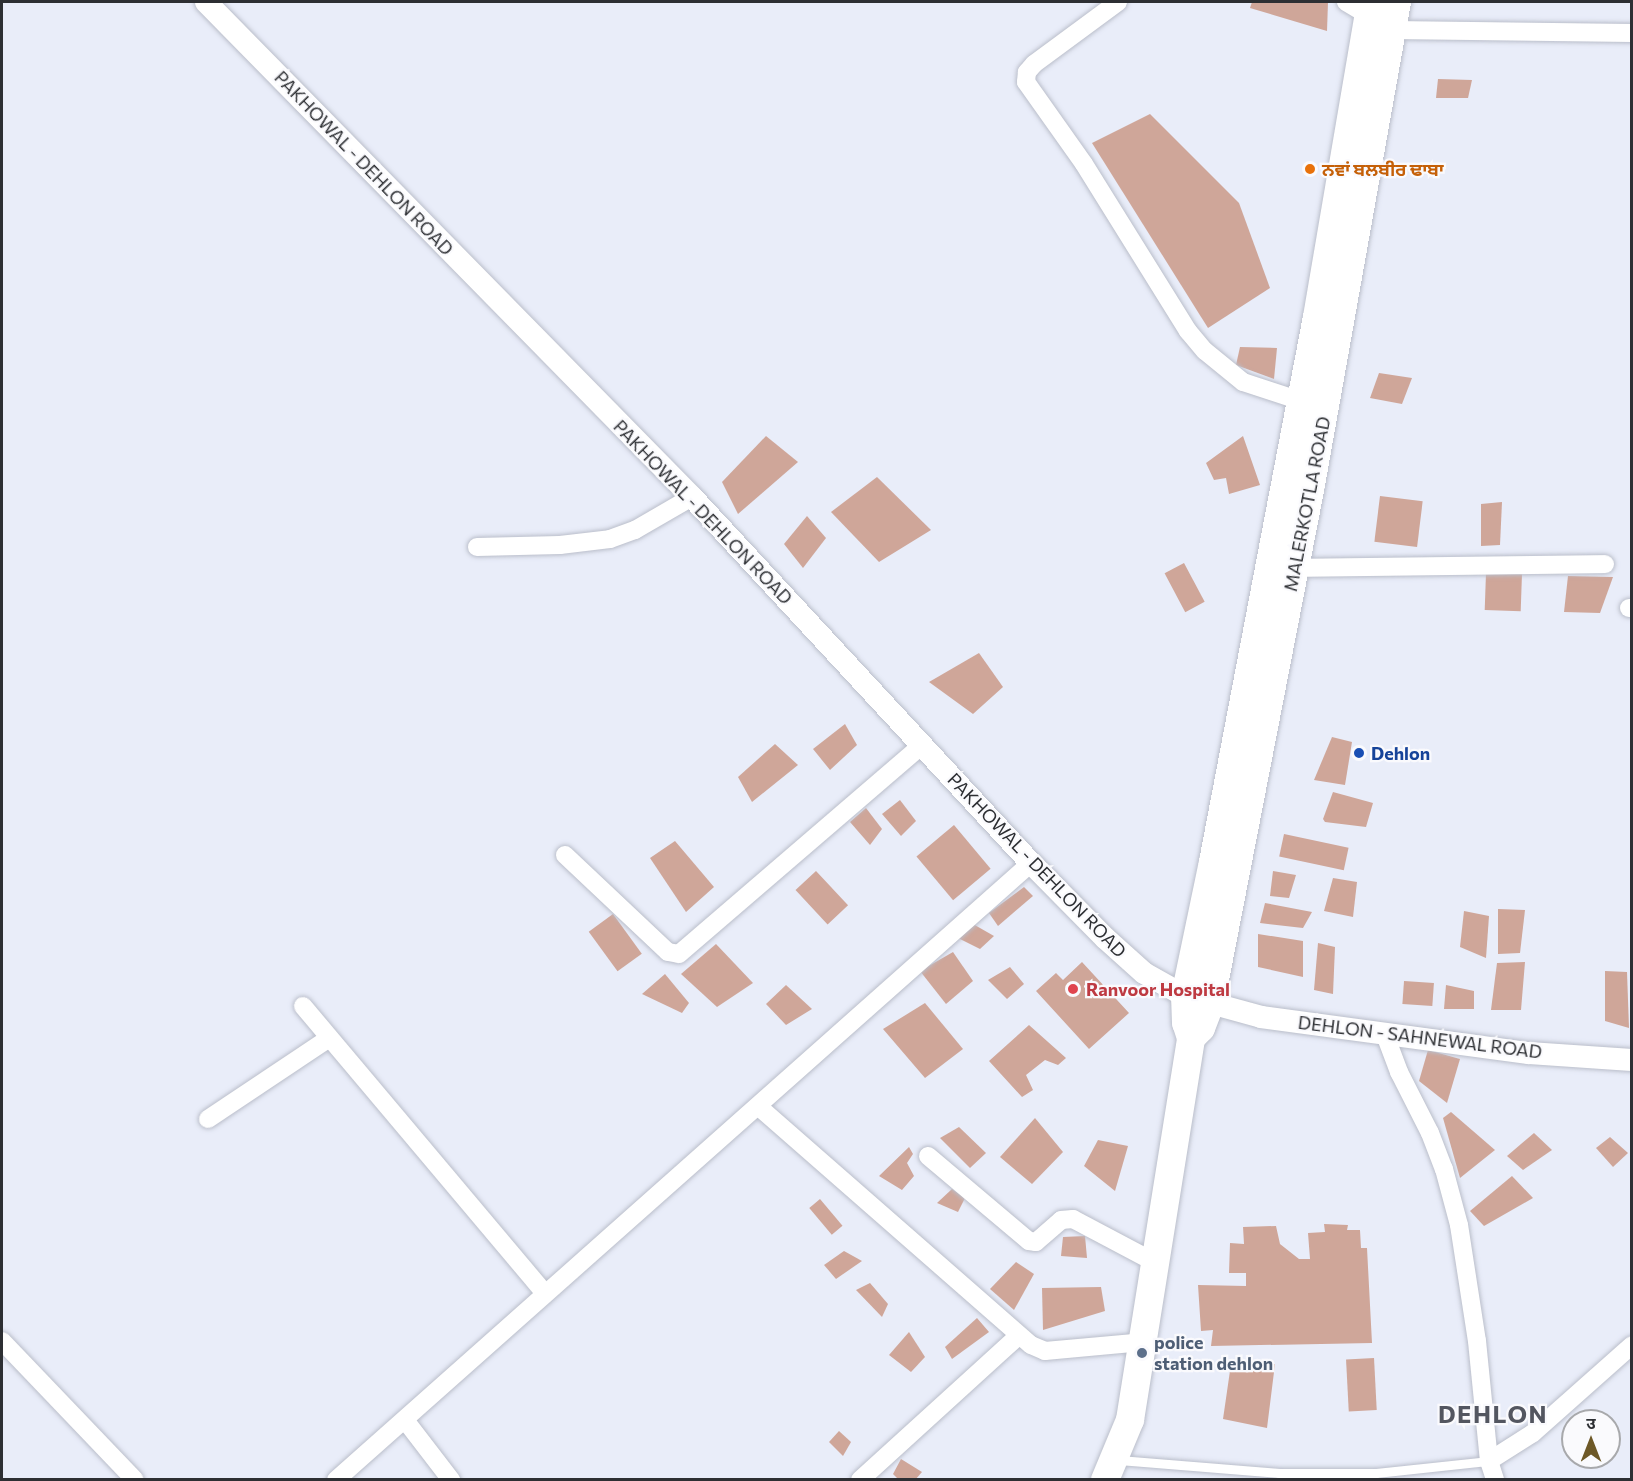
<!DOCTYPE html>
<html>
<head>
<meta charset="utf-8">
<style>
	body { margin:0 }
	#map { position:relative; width:1633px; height:1481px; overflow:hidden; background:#e9edf9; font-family:Commissioner,"Noto Sans Devanagari","Noto Sans Gurmukhi",sans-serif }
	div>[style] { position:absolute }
	.building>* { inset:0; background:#cfa699; transform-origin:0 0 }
	.roads { filter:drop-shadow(0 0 2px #babeca) drop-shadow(0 0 2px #babeca) }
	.service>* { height:9px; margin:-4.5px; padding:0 4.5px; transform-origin:4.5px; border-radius:4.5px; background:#fff }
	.minor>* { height:18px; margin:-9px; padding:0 9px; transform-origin:9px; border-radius:9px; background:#fff }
	.tertiary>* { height:22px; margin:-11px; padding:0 11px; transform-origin:11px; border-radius:11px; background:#fff }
	.primary>* { height:28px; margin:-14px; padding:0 14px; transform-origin:14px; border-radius:14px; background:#fff }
	.dots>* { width:16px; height:16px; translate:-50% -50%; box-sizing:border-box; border:3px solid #fafafd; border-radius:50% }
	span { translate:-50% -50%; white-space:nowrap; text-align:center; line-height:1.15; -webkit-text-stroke:4.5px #fafafd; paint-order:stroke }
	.street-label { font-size:18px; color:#2d2f33 }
	.food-label { font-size:18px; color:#c56008; font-weight:700 }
	.left { translate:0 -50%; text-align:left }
	.transit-label { font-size:18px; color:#164399; font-weight:700 }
	.health-label { font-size:18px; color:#be3a42; font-weight:700 }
	.service-label { font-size:18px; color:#4e5e75; font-weight:700 }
	.district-label { font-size:24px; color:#535660; font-weight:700; letter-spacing:1.5px }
	.frame { position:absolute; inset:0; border:3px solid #2d2f33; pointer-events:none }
	.north { position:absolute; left:1561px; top:1409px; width:60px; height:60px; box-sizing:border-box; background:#fafafd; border:2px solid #a8a9ac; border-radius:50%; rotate:0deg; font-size:16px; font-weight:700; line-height:24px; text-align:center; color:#2d2f33 }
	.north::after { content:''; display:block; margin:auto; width:21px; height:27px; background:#6d5827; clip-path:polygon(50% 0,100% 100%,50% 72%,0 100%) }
</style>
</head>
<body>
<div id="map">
	<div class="building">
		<i style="clip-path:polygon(1252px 2px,1328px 2px,1327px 31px,1250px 8px)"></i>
		<i style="clip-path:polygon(1438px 79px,1472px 80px,1468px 98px,1436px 98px)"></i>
		<i style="clip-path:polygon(1150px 114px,1239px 203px,1270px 288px,1208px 328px,1092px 143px)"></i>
		<i style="clip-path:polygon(1240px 347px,1277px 348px,1274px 379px,1236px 365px)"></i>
		<i style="clip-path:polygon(1379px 373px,1412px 378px,1402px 404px,1370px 398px)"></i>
		<i style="clip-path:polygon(766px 436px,798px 462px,738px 514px,722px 482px)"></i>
		<i style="clip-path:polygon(1243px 436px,1260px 485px,1229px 494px,1226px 478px,1214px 480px,1206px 463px)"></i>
		<i style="clip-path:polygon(877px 477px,931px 530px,879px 562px,831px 512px)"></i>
		<i style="left:1380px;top:496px;width:43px;height:46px;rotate:7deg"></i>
		<i style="clip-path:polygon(1502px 502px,1500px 545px,1481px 546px,1481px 504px)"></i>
		<i style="clip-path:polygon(807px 516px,826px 538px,803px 568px,784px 544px)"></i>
		<i style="left:1184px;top:563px;width:44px;height:22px;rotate:62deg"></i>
		<i style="left:1486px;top:573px;width:36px;height:37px;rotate:2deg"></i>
		<i style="clip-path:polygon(1568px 576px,1613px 577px,1600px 613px,1564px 612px)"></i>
		<i style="clip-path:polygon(979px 653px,1003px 687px,973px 714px,929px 682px)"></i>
		<i style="clip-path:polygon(845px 724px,857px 745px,830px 770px,813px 749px)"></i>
		<i style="clip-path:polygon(1332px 737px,1352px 742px,1345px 785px,1314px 780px)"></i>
		<i style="clip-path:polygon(775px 744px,798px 765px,752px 802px,738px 777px)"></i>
		<i style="clip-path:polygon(1333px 792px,1373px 803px,1366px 827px,1325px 822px,1323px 819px)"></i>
		<i style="clip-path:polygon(900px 800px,916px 821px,901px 836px,882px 814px)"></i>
		<i style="clip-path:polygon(866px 808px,882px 829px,870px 845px,850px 822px)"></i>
		<i style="left:954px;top:825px;width:57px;height:49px;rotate:50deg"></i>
		<i style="left:1284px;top:834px;width:66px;height:23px;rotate:12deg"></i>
		<i style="clip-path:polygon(675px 841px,714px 887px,686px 912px,650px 858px)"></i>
		<i style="left:816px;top:871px;width:47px;height:28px;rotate:47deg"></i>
		<i style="clip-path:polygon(1273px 871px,1296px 875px,1289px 898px,1270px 896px)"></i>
		<i style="clip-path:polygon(1333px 878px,1357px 882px,1353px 917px,1324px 911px)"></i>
		<i style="clip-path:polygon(1024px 887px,1033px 896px,998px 926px,989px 913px)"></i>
		<i style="clip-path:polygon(1265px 903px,1312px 912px,1303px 928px,1260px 923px)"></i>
		<i style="clip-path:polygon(1498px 909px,1525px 910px,1520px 953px,1498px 954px)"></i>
		<i style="clip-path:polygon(1464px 911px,1489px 916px,1486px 958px,1460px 947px)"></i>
		<i style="left:613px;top:914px;width:49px;height:30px;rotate:54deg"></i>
		<i style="clip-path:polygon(973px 924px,994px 936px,980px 949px,958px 938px)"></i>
		<i style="clip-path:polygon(1258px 934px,1303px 941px,1303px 977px,1258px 967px)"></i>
		<i style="clip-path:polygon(1318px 943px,1335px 947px,1333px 994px,1314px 990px)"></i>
		<i style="clip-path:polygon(716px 944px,753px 983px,717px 1007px,681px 974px)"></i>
		<i style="clip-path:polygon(953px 952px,973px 981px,946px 1004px,920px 971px)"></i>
		<i style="clip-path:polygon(1082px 962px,1129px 1013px,1089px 1049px,1036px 991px,1056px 973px,1063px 980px)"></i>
		<i style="clip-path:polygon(1525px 962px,1521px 1010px,1491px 1010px,1497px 963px)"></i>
		<i style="clip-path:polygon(1010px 967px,1024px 984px,1007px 999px,988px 980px)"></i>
		<i style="clip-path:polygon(1605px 971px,1627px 972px,1629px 1028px,1605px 1021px)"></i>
		<i style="clip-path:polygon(665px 974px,689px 1003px,682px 1013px,642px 994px)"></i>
		<i style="left:1404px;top:981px;width:30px;height:23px;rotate:4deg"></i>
		<i style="clip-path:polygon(786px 985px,812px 1009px,786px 1025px,766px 1004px)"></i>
		<i style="clip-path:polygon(1446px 985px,1474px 991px,1474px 1009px,1444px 1009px)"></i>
		<i style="clip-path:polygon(925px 1003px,963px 1049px,925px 1078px,883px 1029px)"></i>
		<i style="clip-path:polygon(1029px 1025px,1066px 1058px,1058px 1065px,1045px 1060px,1026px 1075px,1033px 1090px,1022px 1097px,989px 1061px)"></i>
		<i style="clip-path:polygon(1428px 1050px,1460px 1059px,1447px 1103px,1419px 1081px)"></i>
		<i style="clip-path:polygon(1451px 1112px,1495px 1150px,1460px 1178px,1443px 1118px)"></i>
		<i style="clip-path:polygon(1035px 1118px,1063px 1152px,1032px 1184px,1000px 1157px)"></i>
		<i style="clip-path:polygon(959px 1127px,986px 1153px,970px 1168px,940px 1138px)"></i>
		<i style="clip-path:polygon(1534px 1133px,1552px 1150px,1523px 1170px,1507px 1156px)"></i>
		<i style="clip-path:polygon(1610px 1137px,1628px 1153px,1613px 1167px,1596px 1148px)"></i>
		<i style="clip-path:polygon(1098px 1140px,1128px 1146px,1115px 1191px,1084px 1166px)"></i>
		<i style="clip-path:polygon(909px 1147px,913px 1154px,907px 1163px,914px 1176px,902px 1190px,879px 1176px)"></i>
		<i style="clip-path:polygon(1512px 1176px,1533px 1198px,1484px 1226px,1470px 1211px)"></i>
		<i style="clip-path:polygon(952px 1189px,965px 1198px,958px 1212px,937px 1203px)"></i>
		<i style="left:820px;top:1199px;width:35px;height:14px;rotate:50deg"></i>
		<i style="clip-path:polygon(1324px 1224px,1348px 1225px,1347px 1230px,1360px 1230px,1361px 1248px,1367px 1248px,1372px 1343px,1211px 1346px,1213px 1330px,1201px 1331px,1198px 1285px,1246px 1286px,1246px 1273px,1229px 1273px,1230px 1243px,1244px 1244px,1243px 1227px,1276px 1226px,1280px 1244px,1299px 1259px,1310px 1259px,1308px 1233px,1325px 1232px)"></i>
		<i style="clip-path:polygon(1085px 1236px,1087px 1258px,1061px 1256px,1063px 1237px)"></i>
		<i style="clip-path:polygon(844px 1251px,862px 1261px,836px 1279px,824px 1265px)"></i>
		<i style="clip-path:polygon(1016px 1262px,1034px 1274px,1014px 1310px,990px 1289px)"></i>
		<i style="clip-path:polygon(870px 1283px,888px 1304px,882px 1317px,856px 1290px)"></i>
		<i style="clip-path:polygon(1101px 1287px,1105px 1311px,1043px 1330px,1042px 1288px)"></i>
		<i style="clip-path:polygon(977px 1318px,989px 1332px,952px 1359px,945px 1347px)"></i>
		<i style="clip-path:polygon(909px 1332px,925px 1357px,911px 1372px,889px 1355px)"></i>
		<i style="left:1374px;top:1358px;width:52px;height:28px;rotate:87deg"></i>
		<i style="clip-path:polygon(1231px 1364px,1275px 1364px,1267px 1428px,1223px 1419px)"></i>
		<i style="clip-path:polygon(839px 1431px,851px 1442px,843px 1456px,829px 1442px)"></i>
		<i style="clip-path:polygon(901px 1459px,922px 1472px,915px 1480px,899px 1480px,893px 1474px)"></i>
	</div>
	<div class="roads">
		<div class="service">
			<i style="left:1119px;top:1460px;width:161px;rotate:4.6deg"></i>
			<i style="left:1279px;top:1473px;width:97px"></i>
			<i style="left:1376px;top:1473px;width:114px;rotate:-6.1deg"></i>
		</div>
		<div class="minor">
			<i style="left:1118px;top:2px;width:104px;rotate:143.6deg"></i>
			<i style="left:1034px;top:64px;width:11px;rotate:131deg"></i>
			<i style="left:1027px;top:72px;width:10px;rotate:96deg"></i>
			<i style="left:1026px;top:82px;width:100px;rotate:54.7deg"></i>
			<i style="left:1084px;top:164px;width:197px;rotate:58.1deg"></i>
			<i style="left:1188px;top:331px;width:26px;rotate:50deg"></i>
			<i style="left:1205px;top:351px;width:49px;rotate:39.2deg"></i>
			<i style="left:1243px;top:382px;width:61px;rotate:18.1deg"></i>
			<i style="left:1346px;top:2px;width:26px;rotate:31deg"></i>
			<i style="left:1392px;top:30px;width:240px;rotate:0.7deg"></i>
			<i style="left:477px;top:547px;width:83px;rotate:-1.4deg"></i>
			<i style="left:560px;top:545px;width:50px;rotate:-6.8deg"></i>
			<i style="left:610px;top:539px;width:27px;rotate:-20deg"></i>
			<i style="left:635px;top:530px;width:66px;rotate:-30.1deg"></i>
			<i style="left:1295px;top:568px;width:310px;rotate:-0.7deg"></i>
			<i style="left:1629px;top:608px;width:3px"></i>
			<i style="left:565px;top:855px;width:141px;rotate:43.3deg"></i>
			<i style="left:668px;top:952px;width:11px;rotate:10deg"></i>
			<i style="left:679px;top:954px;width:321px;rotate:-40.7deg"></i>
			<i style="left:303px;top:1006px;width:375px;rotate:49.9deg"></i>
			<i style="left:1384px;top:1032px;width:43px;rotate:69.4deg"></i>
			<i style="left:1399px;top:1072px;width:68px;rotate:63.1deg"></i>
			<i style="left:1430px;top:1133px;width:39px;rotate:69deg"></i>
			<i style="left:1444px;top:1169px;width:58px;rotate:75deg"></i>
			<i style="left:1459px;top:1225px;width:117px;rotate:81.2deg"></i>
			<i style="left:1477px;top:1341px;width:121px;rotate:84.3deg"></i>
			<i style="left:1489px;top:1461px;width:20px;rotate:72deg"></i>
			<i style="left:759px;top:1107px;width:361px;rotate:41.2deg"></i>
			<i style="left:1031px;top:1345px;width:15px;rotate:23deg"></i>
			<i style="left:1045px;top:1351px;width:98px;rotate:-5.2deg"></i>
			<i style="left:208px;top:1119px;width:144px;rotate:-33.7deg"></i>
			<i style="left:928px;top:1156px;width:132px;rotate:40.1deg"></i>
			<i style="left:1029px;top:1241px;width:7px;rotate:8deg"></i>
			<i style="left:1036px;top:1242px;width:33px;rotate:-41deg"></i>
			<i style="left:1061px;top:1220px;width:12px;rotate:-5deg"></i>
			<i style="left:1073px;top:1219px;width:94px;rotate:27.9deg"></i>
			<i style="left:2px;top:1341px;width:192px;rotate:46.3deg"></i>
			<i style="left:405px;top:1420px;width:76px;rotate:52.5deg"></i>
			<i style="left:1489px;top:1461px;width:52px;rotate:-32.5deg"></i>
			<i style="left:1533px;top:1433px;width:132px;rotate:-41.6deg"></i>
			<i style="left:336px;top:1480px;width:929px;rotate:-41.6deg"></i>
			<i style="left:860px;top:1480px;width:214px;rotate:-42.3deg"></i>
		</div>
		<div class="tertiary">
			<i style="left:206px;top:2px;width:694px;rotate:45.53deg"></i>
			<i style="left:692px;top:497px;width:499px;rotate:47.2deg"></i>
			<i style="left:1031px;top:863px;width:105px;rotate:45.4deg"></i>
			<i style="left:1105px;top:938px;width:52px;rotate:41.9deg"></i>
			<i style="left:1144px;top:973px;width:47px;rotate:29.3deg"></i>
			<i style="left:1185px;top:996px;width:79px;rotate:15.4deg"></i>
			<i style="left:1261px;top:1017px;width:270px;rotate:7.7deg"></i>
			<i style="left:1529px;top:1053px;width:103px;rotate:3.9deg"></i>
		</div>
		<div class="primary">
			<i style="left:1191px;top:1038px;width:14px;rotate:-45deg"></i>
			<i style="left:1201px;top:1028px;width:25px;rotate:-69deg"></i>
			<i style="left:1210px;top:1005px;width:525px;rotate:-79.01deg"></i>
			<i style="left:1310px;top:490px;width:496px;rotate:-79.9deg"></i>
			<i style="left:1105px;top:1480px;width:65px;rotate:-67.4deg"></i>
			<i style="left:1130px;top:1420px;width:387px;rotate:-80.9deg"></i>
			<i style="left:1191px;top:1038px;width:16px;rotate:-108deg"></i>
			<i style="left:1186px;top:1023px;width:27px;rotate:-92deg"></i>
			<i style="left:1185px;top:996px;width:137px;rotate:-78.2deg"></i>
			<i style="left:1213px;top:862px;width:555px;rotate:-79.2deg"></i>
			<i style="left:1317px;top:317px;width:320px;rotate:-80.3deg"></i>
		</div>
	</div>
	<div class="dots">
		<i style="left:1310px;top:169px;background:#e8710a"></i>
		<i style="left:1359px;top:753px;background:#1a4fb4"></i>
		<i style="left:1073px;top:989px;background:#e0444e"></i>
		<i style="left:1142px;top:1353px;background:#5c6f8a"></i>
	</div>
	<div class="street-label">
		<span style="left:364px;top:163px;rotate:46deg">PAKHOWAL - DEHLON ROAD</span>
		<span style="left:1307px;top:504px;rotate:-79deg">MALERKOTLA ROAD</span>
		<span style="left:703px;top:512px;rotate:46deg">PAKHOWAL - DEHLON ROAD</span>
		<span style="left:1037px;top:865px;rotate:46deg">PAKHOWAL - DEHLON ROAD</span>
		<span style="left:1420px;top:1037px;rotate:7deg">DEHLON - SAHNEWAL ROAD</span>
	</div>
	<div class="food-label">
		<span class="left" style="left:1322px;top:169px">ਨਵਾਂ ਬਲਬੀਰ ਢਾਬਾ</span>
	</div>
	<div class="transit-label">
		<span class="left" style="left:1371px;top:753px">Dehlon</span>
	</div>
	<div class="health-label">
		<span class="left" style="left:1086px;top:989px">Ranvoor Hospital</span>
	</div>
	<div class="service-label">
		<span class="left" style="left:1154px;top:1353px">police<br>station dehlon</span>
	</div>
	<div class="district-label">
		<span style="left:1493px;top:1414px">DEHLON</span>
	</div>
	<div class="frame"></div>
	<div class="north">उ</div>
</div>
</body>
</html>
